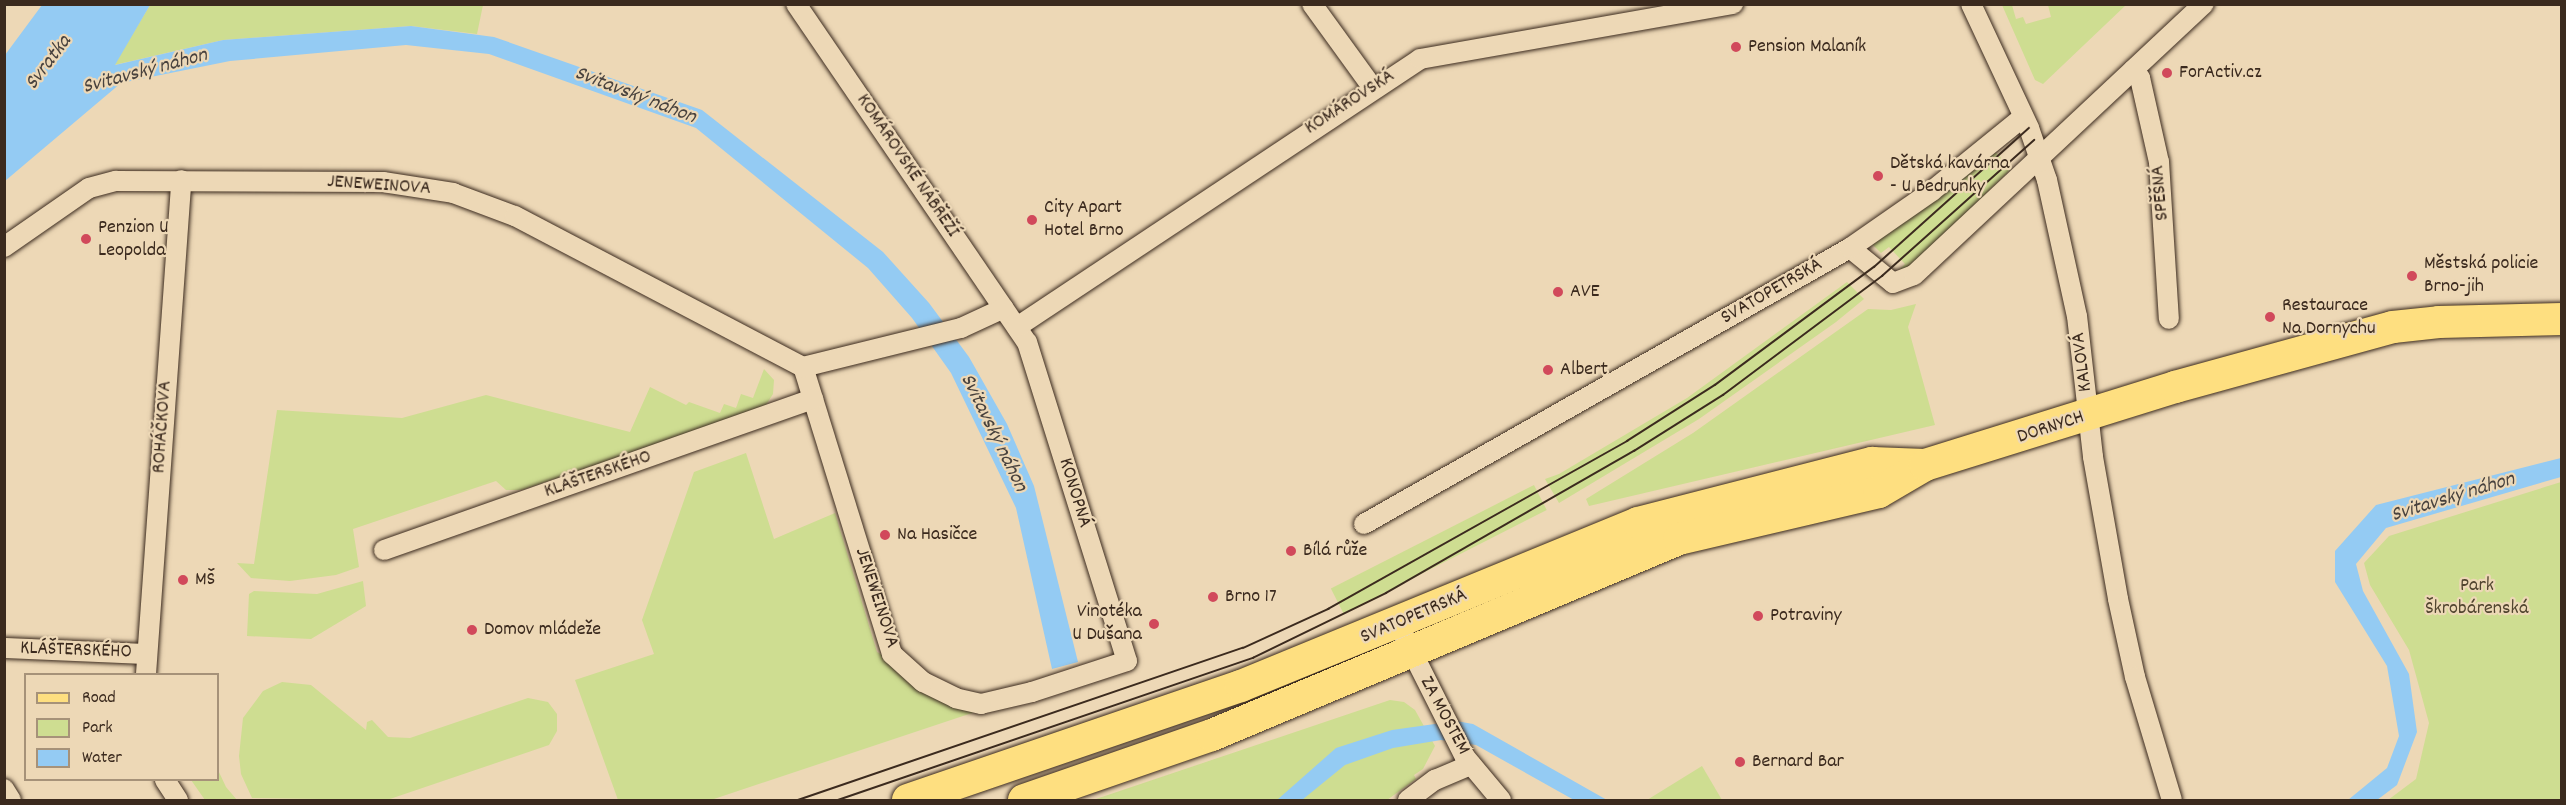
<!DOCTYPE html>
<html>
<head>
<meta charset="utf-8">
<style>
	body { margin:0 }
	#map { position:relative; width:2566px; height:805px; overflow:hidden; background:#edd8b6; font-family:Dekko,sans-serif }
	div>[style] { position:absolute }
	.green>* { inset:0; background:#cedd91; transform-origin:0 0 }
	.water>* { inset:0; background:#94cbf3 }
	.roads { filter:drop-shadow(0 0 2px #3b2a1e) drop-shadow(0 0 2px #3b2a1e) }
	.minor>* { height:20px; margin:-10px; padding:0 10px; transform-origin:10px; border-radius:10px; background:#edd8b6 }
	.primary>* { height:32px; margin:-16px; padding:0 16px; transform-origin:16px; border-radius:16px; background:#fedf80 }
	.tram>* { height:1.5px; margin:-0.75px; padding:0 0.75px; transform-origin:0.75px; border-radius:0.75px; background:#3b2a1e }
	.dots>* { width:16px; height:16px; translate:-50% -50%; box-sizing:border-box; border:3px solid #edd8b6; border-radius:50% }
	span { translate:-50% -50%; white-space:nowrap; text-align:center; line-height:1.15; -webkit-text-stroke:4.5px #edd8b6; paint-order:stroke }
	.poi-label { font-size:20px; color:#3b2a1e }
	.left { translate:0 -50%; text-align:left }
	.right { translate:-100% -50%; text-align:right }
	.street-label { font-size:20px; color:#3b2a1e }
	.park-label { font-size:20px; color:#51452f }
	.water-label { font-size:21px; color:#48423e; font-style:italic }
	.frame { position:absolute; inset:0; border:6px solid #3b2a1e; pointer-events:none }
	.legend { position:absolute; left:24px; top:673px; width:195px; height:108px; box-sizing:border-box; background:#edd8b6; border:2px solid #a69279; margin:0; padding:8px 10px; list-style:none; font-size:18px; color:#3b2a1e }
	.legend li { display:flex; align-items:center; gap:12px; height:30px }
	.legend b { width:30px; border:2px solid #a69279 }
</style>
</head>
<body>
<div id="map">
	<div class="green">
		<i style="clip-path:polygon(150px 5px,483px 5px,477px 34px,411px 26px,223px 40px,114px 65px)"></i>
		<i style="clip-path:polygon(2002px 5px,2012px 5px,2016px 19px,2023px 17px,2026px 24px,2051px 17px,2048px 5px,2126px 5px,2043px 84px,2035px 80px)"></i>
		<i style="clip-path:polygon(1995px 152px,2012px 168px,1909px 268px,1899px 270px,1905px 264px,1889px 247px,1881px 253px,1870px 242px,1944px 194px)"></i>
		<i style="clip-path:polygon(1847px 282px,1864px 299px,1836px 322px,1699px 419px,1559px 503px,1545px 479px,1559px 474px,1687px 398px)"></i>
		<i style="clip-path:polygon(1916px 304px,1908px 327px,1935px 425px,1589px 506px,1586px 499px,1693px 433px,1868px 309px,1891px 310px)"></i>
		<i style="clip-path:polygon(764px 369px,774px 380px,773px 394px,764px 408px,522px 490px,506px 490px,496px 481px,353px 529px,359px 567px,336px 575px,290px 581px,251px 578px,237px 563px,254px 564px,277px 410px,402px 418px,486px 395px,630px 432px,650px 387px,686px 405px,689px 402px,720px 413px,724px 404px,736px 408px,741px 394px,753px 398px)"></i>
		<i style="clip-path:polygon(746px 453px,774px 539px,835px 513px,877px 652px,938px 687px,1014px 699px,711px 800px,618px 800px,575px 680px,654px 654px,642px 620px,694px 472px)"></i>
		<i style="clip-path:polygon(2561px 482px,2561px 800px,2388px 800px,2416px 779px,2429px 723px,2409px 650px,2370px 585px,2364px 563px,2389px 536px)"></i>
		<i style="left:1534px;top:485px;width:28px;height:228px;rotate:63deg"></i>
		<i style="clip-path:polygon(363px 581px,366px 606px,311px 639px,247px 636px,249px 594px,254px 591px,317px 594px)"></i>
		<i style="clip-path:polygon(282px 682px,311px 685px,366px 730px,367px 722px,372px 720px,388px 737px,410px 738px,528px 698px,548px 702px,557px 714px,557px 731px,549px 745px,387px 800px,252px 798px,241px 774px,239px 756px,243px 718px,263px 691px)"></i>
		<i style="clip-path:polygon(1390px 700px,1404px 702px,1415px 710px,1435px 746px,1423px 769px,1414px 775px,1416px 779px,1387px 800px,1093px 800px)"></i>
		<i style="clip-path:polygon(1702px 766px,1722px 800px,1647px 800px)"></i>
		<i style="clip-path:polygon(218px 770px,226px 787px,237px 800px,205px 800px,191px 780px,218px 780px)"></i>
	</div>
	<div class="water">
		<i style="clip-path:polygon(42px 5px,150px 5px,115px 65px,223px 40px,411px 26px,494px 37px,702px 110px,883px 252px,929px 303px,969px 357px,1007px 424px,1034px 486px,1078px 662px,1052px 669px,1016px 508px,951px 373px,912px 318px,868px 268px,696px 128px,489px 54px,406px 45px,230px 61px,121px 83px,5px 181px,5px 55px)"></i>
		<i style="clip-path:polygon(2561px 458px,2561px 477px,2386px 528px,2356px 564px,2363px 591px,2409px 674px,2417px 732px,2397px 785px,2377px 800px,2348px 800px,2387px 768px,2399px 736px,2387px 666px,2335px 582px,2335px 551px,2376px 505px)"></i>
		<i style="clip-path:polygon(1456px 721px,1473px 724px,1607px 800px,1574px 800px,1476px 745px,1441px 740px,1393px 748px,1345px 765px,1302px 800px,1277px 800px,1336px 748px,1392px 730px)"></i>
	</div>
	<div class="roads">
		<div class="minor">
			<i style="left:796px;top:4px;width:409px;rotate:55.7deg"></i>
			<i style="left:1027px;top:342px;width:334px;rotate:72.6deg"></i>
			<i style="left:1127px;top:661px;width:100px;rotate:161.9deg"></i>
			<i style="left:1032px;top:692px;width:52px;rotate:166.8deg"></i>
			<i style="left:981px;top:704px;width:26px;rotate:-167deg"></i>
			<i style="left:956px;top:698px;width:37px;rotate:-154deg"></i>
			<i style="left:923px;top:682px;width:42px;rotate:-137.9deg"></i>
			<i style="left:892px;top:654px;width:300px;rotate:-107.2deg"></i>
			<i style="left:1312px;top:4px;width:102px;rotate:54.1deg"></i>
			<i style="left:1971px;top:4px;width:137px;rotate:64.9deg"></i>
			<i style="left:2029px;top:128px;width:55px;rotate:70.9deg"></i>
			<i style="left:2047px;top:180px;width:139px;rotate:77.6deg"></i>
			<i style="left:2077px;top:316px;width:142px;rotate:83.5deg"></i>
			<i style="left:2093px;top:457px;width:144px;rotate:80deg"></i>
			<i style="left:2118px;top:599px;width:80px;rotate:77.7deg"></i>
			<i style="left:2135px;top:677px;width:128px;rotate:73.3deg"></i>
			<i style="left:2133px;top:70px;width:11px;rotate:49deg"></i>
			<i style="left:2140px;top:78px;width:86px;rotate:77.3deg"></i>
			<i style="left:2159px;top:162px;width:157px;rotate:86.4deg"></i>
			<i style="left:4px;top:247px;width:103px;rotate:-34.8deg"></i>
			<i style="left:89px;top:188px;width:28px;rotate:-15deg"></i>
			<i style="left:116px;top:181px;width:267px;rotate:0.2deg"></i>
			<i style="left:383px;top:182px;width:71px;rotate:8.9deg"></i>
			<i style="left:453px;top:193px;width:66px;rotate:20.4deg"></i>
			<i style="left:515px;top:216px;width:325px;rotate:27.7deg"></i>
			<i style="left:803px;top:367px;width:163px;rotate:-13.9deg"></i>
			<i style="left:961px;top:328px;width:47px;rotate:-24.9deg"></i>
			<i style="left:1850px;top:248px;width:55px;rotate:39.1deg"></i>
			<i style="left:1893px;top:283px;width:22px;rotate:-21deg"></i>
			<i style="left:1914px;top:275px;width:397px;rotate:-43.1deg"></i>
			<i style="left:1017px;top:327px;width:484px;rotate:-33.6deg"></i>
			<i style="left:1420px;top:59px;width:318px;rotate:-10deg"></i>
			<i style="left:1364px;top:524px;width:559px;rotate:-29.59deg"></i>
			<i style="left:1850px;top:248px;width:100px;rotate:-34.8deg"></i>
			<i style="left:1932px;top:191px;width:117px;rotate:-39.1deg"></i>
			<i style="left:384px;top:550px;width:455px;rotate:-19.4deg"></i>
			<i style="left:1398px;top:624px;width:149px;rotate:63.3deg"></i>
			<i style="left:1465px;top:757px;width:56px;rotate:50.1deg"></i>
			<i style="left:4px;top:648px;width:143px;rotate:2.4deg"></i>
			<i style="left:146px;top:674px;width:495px;rotate:-85.9deg"></i>
			<i style="left:165px;top:780px;width:24px;rotate:57deg"></i>
			<i style="left:4px;top:789px;width:13px;rotate:58deg"></i>
			<i style="left:1408px;top:800px;width:34px;rotate:-37deg"></i>
			<i style="left:1435px;top:780px;width:39px;rotate:-23deg"></i>
		</div>
		<div class="primary">
			<i style="left:908px;top:800px;width:352px;rotate:-18.9deg"></i>
			<i style="left:1241px;top:686px;width:429px;rotate:-22.3deg"></i>
			<i style="left:1638px;top:523px;width:242px;rotate:-14.4deg"></i>
			<i style="left:1872px;top:463px;width:53px;rotate:2.2deg"></i>
			<i style="left:1024px;top:800px;width:199px;rotate:-19.1deg"></i>
			<i style="left:1212px;top:735px;width:506px;rotate:-22.77deg"></i>
			<i style="left:1679px;top:539px;width:205px;rotate:-13.2deg"></i>
			<i style="left:1879px;top:492px;width:53px;rotate:-30.4deg"></i>
			<i style="left:1925px;top:465px;width:262px;rotate:-17.3deg"></i>
			<i style="left:2175px;top:387px;width:226px;rotate:-15.4deg"></i>
			<i style="left:2393px;top:327px;width:46px;rotate:-6.2deg"></i>
			<i style="left:2439px;top:322px;width:123px;rotate:-1.4deg"></i>
		</div>
	</div>
	<div class="tram">
		<i style="left:798px;top:800px;width:470px;rotate:-18.9deg"></i>
		<i style="left:1243px;top:648px;width:94px;rotate:-24.6deg"></i>
		<i style="left:1328px;top:609px;width:343px;rotate:-29.3deg"></i>
		<i style="left:1627px;top:441px;width:104px;rotate:-32.5deg"></i>
		<i style="left:1715px;top:385px;width:198px;rotate:-36.6deg"></i>
		<i style="left:1874px;top:267px;width:208px;rotate:-41.9deg"></i>
		<i style="left:838px;top:800px;width:439px;rotate:-18.9deg"></i>
		<i style="left:1253px;top:658px;width:148px;rotate:-26deg"></i>
		<i style="left:1386px;top:593px;width:286px;rotate:-29.8deg"></i>
		<i style="left:1634px;top:451px;width:105px;rotate:-32.2deg"></i>
		<i style="left:1723px;top:395px;width:199px;rotate:-36.8deg"></i>
		<i style="left:1882px;top:276px;width:204px;rotate:-41.8deg"></i>
	</div>
	<div class="dots">
		<i style="left:1736px;top:47px;background:#d1495b"></i>
		<i style="left:2167px;top:73px;background:#d1495b"></i>
		<i style="left:1878px;top:176px;background:#d1495b"></i>
		<i style="left:1032px;top:220px;background:#d1495b"></i>
		<i style="left:86px;top:239px;background:#d1495b"></i>
		<i style="left:2412px;top:276px;background:#d1495b"></i>
		<i style="left:1558px;top:292px;background:#d1495b"></i>
		<i style="left:2270px;top:317px;background:#d1495b"></i>
		<i style="left:1548px;top:370px;background:#d1495b"></i>
		<i style="left:885px;top:535px;background:#d1495b"></i>
		<i style="left:1291px;top:551px;background:#d1495b"></i>
		<i style="left:183px;top:580px;background:#d1495b"></i>
		<i style="left:1213px;top:597px;background:#d1495b"></i>
		<i style="left:1758px;top:616px;background:#d1495b"></i>
		<i style="left:1154px;top:624px;background:#d1495b"></i>
		<i style="left:472px;top:630px;background:#d1495b"></i>
		<i style="left:1740px;top:762px;background:#d1495b"></i>
	</div>
	<div class="poi-label">
		<span class="left" style="left:1748px;top:47px">Pension Malaník</span>
		<span class="left" style="left:2179px;top:73px">ForActiv.cz</span>
		<span class="left" style="left:1890px;top:176px">Dětská kavárna<br>- U Bedrunky</span>
		<span class="left" style="left:1044px;top:220px">City Apart<br>Hotel Brno</span>
		<span class="left" style="left:98px;top:240px">Penzion U<br>Leopolda</span>
		<span class="left" style="left:2424px;top:276px">Městská policie<br>Brno-jih</span>
		<span class="left" style="left:1570px;top:292px">AVE</span>
		<span class="left" style="left:2282px;top:318px">Restaurace<br>Na Dornychu</span>
		<span class="left" style="left:1560px;top:370px">Albert</span>
		<span class="left" style="left:897px;top:535px">Na Hasičce</span>
		<span class="left" style="left:1303px;top:551px">Bílá růže</span>
		<span class="left" style="left:195px;top:580px">MŠ</span>
		<span class="left" style="left:1225px;top:597px">Brno 17</span>
		<span class="right" style="left:1142px;top:624px">Vinotéka<br>U Dušana</span>
		<span class="left" style="left:1770px;top:616px">Potraviny</span>
		<span class="left" style="left:484px;top:630px">Domov mládeže</span>
		<span class="left" style="left:1752px;top:762px">Bernard Bar</span>
	</div>
	<div class="street-label">
		<span style="left:1350px;top:103px;rotate:-33deg">KOMÁROVSKÁ</span>
		<span style="left:907px;top:166px;rotate:56deg">KOMÁROVSKÉ NÁBŘEŽÍ</span>
		<span style="left:379px;top:186px;rotate:4deg">JENEWEINOVA</span>
		<span style="left:2161px;top:193px;rotate:-95deg">SPĚŠNÁ</span>
		<span style="left:1772px;top:292px;rotate:-30deg">SVATOPETRSKÁ</span>
		<span style="left:2083px;top:362px;rotate:-97deg">KALOVÁ</span>
		<span style="left:163px;top:427px;rotate:-86deg">ROHÁČKOVA</span>
		<span style="left:2051px;top:428px;rotate:-18deg">DORNYCH</span>
		<span style="left:598px;top:475px;rotate:-19deg">KLÁŠTERSKÉHO</span>
		<span style="left:1074px;top:493px;rotate:73deg">KONOPNÁ</span>
		<span style="left:876px;top:598px;rotate:72deg">JENEWEINOVA</span>
		<span style="left:1414px;top:617px;rotate:-23deg">SVATOPETRSKÁ</span>
		<span style="left:76px;top:651px;rotate:2deg">KLÁŠTERSKÉHO</span>
		<span style="left:1444px;top:716px;rotate:62deg">ZA MOSTEM</span>
	</div>
	<div class="park-label">
		<span style="left:2477px;top:598px">Park<br>Škrobárenská</span>
	</div>
	<div class="water-label">
		<span style="left:49px;top:63px;rotate:-53deg">Svratka</span>
		<span style="left:145px;top:72px;rotate:-15deg">Svitavský náhon</span>
		<span style="left:635px;top:96px;rotate:21deg">Svitavský náhon</span>
		<span style="left:993px;top:433px;rotate:64deg">Svitavský náhon</span>
		<span style="left:2453px;top:498px;rotate:-17deg">Svitavský náhon</span>
	</div>
	<div class="frame"></div>
	<ul class="legend">
	<li><b style="height:8px;background:#fedf80"></b>Road</li>
	<li><b style="height:16px;background:#cedd91"></b>Park</li>
	<li><b style="height:16px;background:#94cbf3"></b>Water</li>
	</ul>
</div>
</body>
</html>
